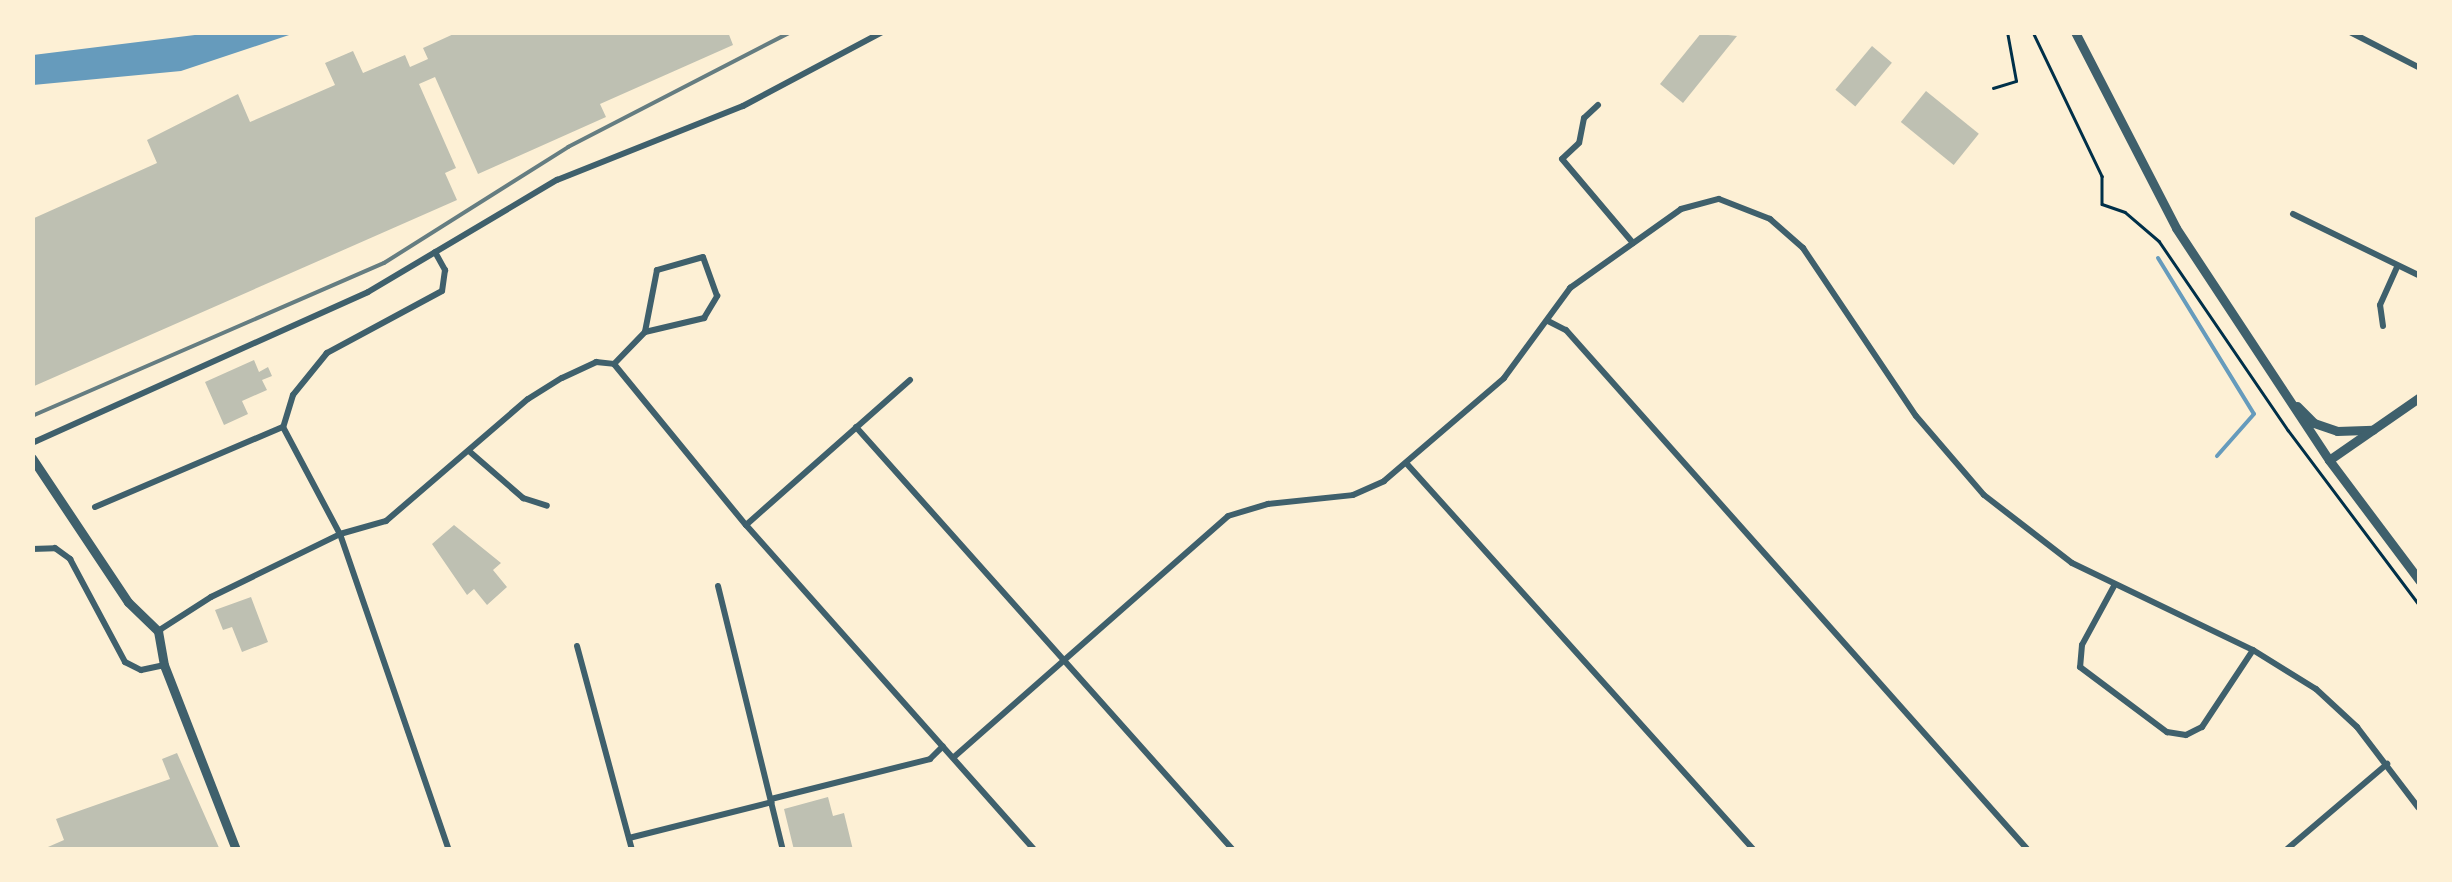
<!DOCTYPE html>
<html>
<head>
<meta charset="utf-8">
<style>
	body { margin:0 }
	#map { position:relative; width:2452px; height:882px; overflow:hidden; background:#fdf0d5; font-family:"Asap Condensed",sans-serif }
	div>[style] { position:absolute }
	.water>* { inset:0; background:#669bbc }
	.stream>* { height:4px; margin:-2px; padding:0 2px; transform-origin:2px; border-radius:2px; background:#669bbc }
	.building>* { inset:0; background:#bec0b2; transform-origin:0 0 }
	.path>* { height:2.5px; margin:-1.25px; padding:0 1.25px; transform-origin:1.25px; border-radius:1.25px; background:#003049 }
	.minor>* { height:6px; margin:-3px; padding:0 3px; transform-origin:3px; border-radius:3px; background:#3f606c }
	.tertiary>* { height:9px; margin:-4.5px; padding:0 4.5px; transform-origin:4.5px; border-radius:4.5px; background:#3f606c }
	.rail>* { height:4px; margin:-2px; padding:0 2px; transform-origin:2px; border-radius:2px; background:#657d81 }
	span { translate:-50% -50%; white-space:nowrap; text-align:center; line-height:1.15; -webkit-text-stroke:9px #fdf0d5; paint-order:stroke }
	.frame { position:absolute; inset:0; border:35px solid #fdf0d5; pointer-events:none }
</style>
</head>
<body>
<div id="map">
	<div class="water">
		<i style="clip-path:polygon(219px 32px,295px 33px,181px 71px,33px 85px,33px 55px)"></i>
	</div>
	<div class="stream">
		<i style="left:2158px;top:258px;width:183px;rotate:58.4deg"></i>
		<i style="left:2254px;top:414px;width:56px;rotate:131.4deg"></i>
	</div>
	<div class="building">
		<i style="clip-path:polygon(458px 32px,728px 32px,733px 45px,600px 104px,606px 117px,478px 174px,435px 77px,419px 84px,456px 168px,445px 173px,457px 200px,32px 387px,32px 219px,157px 163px,147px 140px,238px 94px,250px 122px,335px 85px,325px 63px,353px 51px,363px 73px,405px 55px,410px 67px,428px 59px,423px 48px)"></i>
		<i style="clip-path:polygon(1702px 32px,1737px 36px,1683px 103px,1660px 84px)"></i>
		<i style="left:1872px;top:46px;width:26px;height:57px;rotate:40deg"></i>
		<i style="left:1926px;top:91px;width:68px;height:40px;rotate:39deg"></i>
		<i style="clip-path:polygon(254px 360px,259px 372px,268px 367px,272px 376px,262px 380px,267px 390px,242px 401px,248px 414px,224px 425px,205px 382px)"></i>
		<i style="clip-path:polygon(454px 525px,501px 563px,493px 570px,507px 587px,487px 605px,474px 589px,467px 595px,432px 544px)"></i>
		<i style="clip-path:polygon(251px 597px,268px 642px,242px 652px,232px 627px,223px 630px,215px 610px)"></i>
		<i style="clip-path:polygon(177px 753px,220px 850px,41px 850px,64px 840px,56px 819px,170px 779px,162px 759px)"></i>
		<i style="clip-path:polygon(828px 797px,833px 816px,844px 813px,853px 850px,794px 850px,784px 809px)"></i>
	</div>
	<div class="path">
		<i style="left:2033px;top:32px;width:160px;rotate:64.4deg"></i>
		<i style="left:2102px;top:176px;width:28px;rotate:90deg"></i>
		<i style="left:2102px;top:204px;width:24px;rotate:19deg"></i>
		<i style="left:2125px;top:212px;width:45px;rotate:40.5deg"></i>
		<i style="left:2159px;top:241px;width:229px;rotate:55.7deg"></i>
		<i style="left:2288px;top:430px;width:220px;rotate:53.1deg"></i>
		<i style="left:1993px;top:88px;width:24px;rotate:-17deg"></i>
		<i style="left:2016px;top:81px;width:50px;rotate:-100.4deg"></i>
		<i style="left:2420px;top:826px;width:10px;rotate:90deg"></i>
	</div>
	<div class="minor">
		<i style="left:2350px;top:32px;width:79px;rotate:27.2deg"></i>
		<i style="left:1598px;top:105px;width:19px;rotate:137deg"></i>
		<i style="left:1584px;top:118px;width:25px;rotate:101deg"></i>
		<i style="left:1579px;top:143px;width:23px;rotate:137deg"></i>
		<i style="left:1562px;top:159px;width:110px;rotate:49.8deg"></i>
		<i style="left:2293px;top:214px;width:141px;rotate:26deg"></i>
		<i style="left:435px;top:252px;width:21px;rotate:61deg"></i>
		<i style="left:445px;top:270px;width:21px;rotate:98deg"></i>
		<i style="left:442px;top:291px;width:131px;rotate:151.7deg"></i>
		<i style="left:327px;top:353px;width:54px;rotate:129deg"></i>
		<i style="left:293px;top:395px;width:34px;rotate:107deg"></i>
		<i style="left:283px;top:427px;width:121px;rotate:62deg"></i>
		<i style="left:340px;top:534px;width:334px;rotate:71deg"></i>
		<i style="left:1548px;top:321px;width:20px;rotate:27deg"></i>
		<i style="left:1566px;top:330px;width:696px;rotate:48.38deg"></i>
		<i style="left:2383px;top:326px;width:21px;rotate:-98deg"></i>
		<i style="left:2380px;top:305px;width:42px;rotate:-65.9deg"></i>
		<i style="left:614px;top:364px;width:208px;rotate:50.7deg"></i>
		<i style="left:746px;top:525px;width:435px;rotate:48.4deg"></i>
		<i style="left:856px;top:427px;width:567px;rotate:48.29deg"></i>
		<i style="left:32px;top:443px;width:368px;rotate:-24.2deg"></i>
		<i style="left:368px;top:292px;width:220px;rotate:-30.7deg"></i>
		<i style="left:557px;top:180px;width:200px;rotate:-21.7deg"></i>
		<i style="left:743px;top:106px;width:157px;rotate:-28deg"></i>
		<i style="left:469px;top:451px;width:72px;rotate:41deg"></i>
		<i style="left:523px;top:498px;width:25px;rotate:18deg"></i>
		<i style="left:1407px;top:464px;width:519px;rotate:48.05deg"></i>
		<i style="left:95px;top:507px;width:204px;rotate:-23.1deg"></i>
		<i style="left:746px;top:525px;width:219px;rotate:-41.5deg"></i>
		<i style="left:32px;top:549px;width:23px;rotate:-2deg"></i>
		<i style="left:55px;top:548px;width:19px;rotate:36deg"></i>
		<i style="left:70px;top:559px;width:117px;rotate:61.9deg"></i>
		<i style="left:125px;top:662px;width:18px;rotate:27deg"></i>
		<i style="left:141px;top:670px;width:24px;rotate:-12deg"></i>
		<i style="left:718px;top:586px;width:272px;rotate:76.2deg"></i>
		<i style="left:2114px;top:586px;width:67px;rotate:118.5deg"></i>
		<i style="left:2082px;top:645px;width:22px;rotate:95deg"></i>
		<i style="left:2080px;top:667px;width:109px;rotate:36.8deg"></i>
		<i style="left:2167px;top:732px;width:19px;rotate:9deg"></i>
		<i style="left:2186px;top:735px;width:18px;rotate:-27deg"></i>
		<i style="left:2202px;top:727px;width:92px;rotate:-56.5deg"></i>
		<i style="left:158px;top:631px;width:63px;rotate:-32.7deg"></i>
		<i style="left:211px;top:597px;width:144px;rotate:-26deg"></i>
		<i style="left:340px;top:534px;width:48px;rotate:-15.8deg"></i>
		<i style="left:386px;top:521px;width:187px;rotate:-40.7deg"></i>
		<i style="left:528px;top:399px;width:40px;rotate:-32deg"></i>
		<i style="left:562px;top:378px;width:38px;rotate:-25deg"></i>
		<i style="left:596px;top:362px;width:18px;rotate:6deg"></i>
		<i style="left:614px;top:364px;width:45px;rotate:-45.9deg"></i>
		<i style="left:645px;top:332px;width:61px;rotate:-13.3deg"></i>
		<i style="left:704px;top:318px;width:26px;rotate:-59deg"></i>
		<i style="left:717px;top:296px;width:41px;rotate:-109.7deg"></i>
		<i style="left:703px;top:257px;width:48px;rotate:164.2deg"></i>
		<i style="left:657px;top:270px;width:63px;rotate:101deg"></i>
		<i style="left:577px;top:646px;width:211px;rotate:74.9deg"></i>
		<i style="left:954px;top:757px;width:365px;rotate:-41.3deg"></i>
		<i style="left:1228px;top:516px;width:42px;rotate:-16.7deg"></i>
		<i style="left:1268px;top:504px;width:85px;rotate:-6deg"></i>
		<i style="left:1353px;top:495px;width:34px;rotate:-24deg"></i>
		<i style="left:1384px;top:481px;width:158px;rotate:-40.6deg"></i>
		<i style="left:1504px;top:378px;width:112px;rotate:-53.7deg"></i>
		<i style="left:1570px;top:288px;width:136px;rotate:-35.4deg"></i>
		<i style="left:1681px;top:209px;width:39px;rotate:-15deg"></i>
		<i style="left:1719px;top:199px;width:55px;rotate:21.4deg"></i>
		<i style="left:1770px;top:219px;width:44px;rotate:41.3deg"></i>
		<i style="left:1803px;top:248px;width:202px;rotate:56.1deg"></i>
		<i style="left:1916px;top:416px;width:104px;rotate:49.3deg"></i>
		<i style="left:1984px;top:495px;width:111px;rotate:37.7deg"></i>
		<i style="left:2072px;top:563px;width:201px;rotate:25.7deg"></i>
		<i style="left:2253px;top:650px;width:74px;rotate:31.8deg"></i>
		<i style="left:2316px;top:689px;width:56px;rotate:42.8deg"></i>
		<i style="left:2357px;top:727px;width:101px;rotate:52.7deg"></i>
		<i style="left:771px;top:799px;width:164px;rotate:-14.1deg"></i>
		<i style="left:930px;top:759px;width:18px;rotate:-45deg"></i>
		<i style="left:629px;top:838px;width:147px;rotate:-14.1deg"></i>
		<i style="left:2286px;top:850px;width:133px;rotate:-40.4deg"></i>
	</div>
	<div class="tertiary">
		<i style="left:2075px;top:32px;width:220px;rotate:62.7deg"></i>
		<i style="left:2176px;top:228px;width:278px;rotate:56.6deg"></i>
		<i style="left:2329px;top:460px;width:151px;rotate:53.1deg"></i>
		<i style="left:2297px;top:406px;width:24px;rotate:45deg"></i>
		<i style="left:2314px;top:423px;width:24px;rotate:19deg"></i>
		<i style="left:2337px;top:431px;width:36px;rotate:-2deg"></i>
		<i style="left:32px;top:458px;width:173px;rotate:56.3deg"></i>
		<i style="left:128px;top:602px;width:42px;rotate:44deg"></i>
		<i style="left:158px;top:631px;width:35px;rotate:80deg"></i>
		<i style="left:164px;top:665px;width:199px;rotate:68.7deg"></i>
		<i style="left:2329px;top:460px;width:111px;rotate:-34.7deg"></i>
	</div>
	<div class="rail">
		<i style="left:32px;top:416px;width:384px;rotate:-23.5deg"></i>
		<i style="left:384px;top:263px;width:218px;rotate:-32.2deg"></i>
		<i style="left:568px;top:147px;width:251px;rotate:-27.3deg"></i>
	</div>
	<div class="frame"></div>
</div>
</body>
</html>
